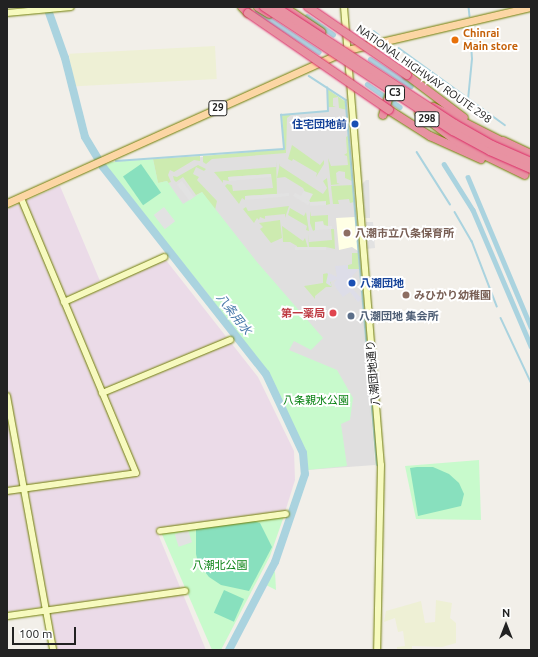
<!DOCTYPE html>
<html>
<head>
<meta charset="utf-8">
<style>
	body { margin:0 }
	#map { position:relative; width:538px; height:657px; overflow:hidden; background:#f2efe9; font-family:Ubuntu,"Noto Sans JP",sans-serif }
	div>[style] { position:absolute }
	.residential>* { inset:0; background:#e0dfdf }
	.industrial>* { inset:0; background:#ebdbe8 }
	.education>* { inset:0; background:#ffffe5 }
	.farmland>* { inset:0; background:#eef0d5; transform-origin:0 0 }
	.grass>* { inset:0; background:#cdebb0 }
	.park>* { inset:0; background:#c8facc }
	.pitch>* { inset:0; background:#88e0be; transform-origin:0 0 }
	.parking>* { inset:0; background:#e2e2e2; transform-origin:0 0 }
	.plaza>* { inset:0; background:#dddde8 }
	.stream>* { height:1.5px; margin:-0.75px; padding:0 0.75px; transform-origin:0.75px; border-radius:0.75px; background:#aad3df }
	.canal>* { height:4.5px; margin:-2.25px; padding:0 2.25px; transform-origin:2.25px; border-radius:2.25px; background:#aad3df }
	.river>* { height:8px; margin:-4px; padding:0 4px; transform-origin:4px; border-radius:4px; background:#aad3df }
	.roads { filter:drop-shadow(0 0 1px #707d05) drop-shadow(0 0 1px #707d05) }
	.secondary>* { height:6px; margin:-3px; padding:0 3px; transform-origin:3px; border-radius:3px; background:#f7fabf }
	.primary>* { height:7px; margin:-3.5px; padding:0 3.5px; transform-origin:3.5px; border-radius:3.5px; background:#fcd6a4 }
	.highway>* { height:8px; margin:-4px; padding:0 4px; transform-origin:4px; border-radius:4px; background:#e892a2 }
	.bridges { filter:drop-shadow(0 0 1px #dc2a67) drop-shadow(0 0 1px #dc2a67) }
	.highway-bridge>* { height:8px; margin:-4px; padding:0 4px; transform-origin:4px; border-radius:4px; background:#e892a2 }
	.dots>* { width:11px; height:11px; translate:-50% -50%; box-sizing:border-box; border:2px solid #fff; border-radius:50% }
	span { translate:-50% -50%; white-space:nowrap; text-align:center; line-height:1.15; -webkit-text-stroke:4px #fff; paint-order:stroke }
	.shield-label span { padding:1px 3px; background:#fff; border:1px solid; border-radius:3px; -webkit-text-stroke-width:0 }
	.shield-label { font-size:10px; color:#222; font-weight:700 }
	.food-label { font-size:11px; color:#c56008; font-weight:700 }
	.left { translate:0 -50%; text-align:left }
	.street-label { font-size:11px; color:#222 }
	.transit-label { font-size:11px; color:#164399; font-weight:700 }
	.right { translate:-100% -50%; text-align:right }
	.education-label { font-size:11px; color:#785e54; font-weight:700 }
	.health-label { font-size:11px; color:#be3a42; font-weight:700 }
	.service-label { font-size:11px; color:#4e5e75; font-weight:700 }
	.park-label { font-size:11px; color:#0c8416 }
	.water-label { font-size:12px; color:#4a7aab; font-style:italic }
	.frame { position:absolute; inset:0; border:8px solid #222; pointer-events:none }
	.north { position:absolute; left:486px; top:605px; width:40px; height:40px; -webkit-text-stroke:3px #fff; paint-order:stroke; rotate:0deg; font-size:11px; font-weight:700; line-height:16px; text-align:center; color:#222 }
	.north::after { content:''; display:block; margin:auto; width:14px; height:18px; background:#222; clip-path:polygon(50% 0,100% 100%,50% 72%,0 100%) }
	.scale { position:absolute; left:12px; top:627px; width:64px; height:18px; box-sizing:border-box; border:2px solid #222; border-top:0; padding-left:5px; font-size:12px; line-height:14px; white-space:nowrap; color:#222; -webkit-text-stroke:3px #fff; paint-order:stroke }
</style>
</head>
<body>
<div id="map">
	<div class="residential">
		<i style="clip-path:polygon(327px 89px,346px 102px,375px 465px,307px 470px,304px 452px,264px 370px,205px 290px,103px 166px,111px 162px,203px 157px,284px 149px,282px 115px,328px 111px)"></i>
	</div>
	<div class="industrial">
		<i style="clip-path:polygon(60px 186px,100px 281px,68px 297px,69px 304px,165px 259px,258px 377px,294px 451px,295px 480px,285px 512px,156px 529px,206px 650px,57px 650px,49px 606px,7px 612px,7px 209px)"></i>
	</div>
	<div class="education">
		<i style="clip-path:polygon(355px 217px,358px 251px,352px 247px,339px 250px,336px 218px)"></i>
	</div>
	<div class="farmland">
		<i style="left:215px;top:46px;width:33px;height:146px;rotate:87deg"></i>
		<i style="clip-path:polygon(436px 600px,452px 603px,450px 618px,456px 623px,456px 643px,442px 647px,412px 646px,412px 650px,397px 650px,397px 647px,405px 646px,403px 631px,398px 632px,395px 618px,384px 622px,386px 611px,421px 601px,425px 623px,435px 622px)"></i>
	</div>
	<div class="grass">
		<i style="clip-path:polygon(327px 89px,346px 102px,347px 110px,339px 108px,338px 97px,333px 98px,333px 106px,336px 107px,328px 107px)"></i>
		<i style="clip-path:polygon(282px 115px,291px 115px,287px 118px,286px 153px,212px 159px,206px 164px,203px 162px,203px 156px,284px 149px)"></i>
		<i style="clip-path:polygon(349px 135px,352px 181px,345px 178px,345px 172px,339px 171px,336px 173px,337px 183px,340px 184px,331px 185px,328px 158px,331px 166px,348px 165px,347px 156px,344px 155px,347px 153px,346px 137px)"></i>
		<i style="clip-path:polygon(292px 145px,320px 165px,324px 160px,324px 164px,316px 177px,317px 173px,293px 159px,292px 161px,288px 159px)"></i>
		<i style="clip-path:polygon(200px 156px,200px 161px,194px 160px,174px 172px,170px 170px,168px 175px,171px 182px,168px 183px,167px 181px,158px 183px,153px 159px)"></i>
		<i style="clip-path:polygon(276px 159px,277px 194px,245px 196px,245px 200px,242px 198px,239px 204px,225px 186px,227px 184px,232px 185px,233px 191px,273px 188px,271px 174px,228px 177px,229px 181px,223px 180px,223px 183px,214px 172px,276px 167px)"></i>
		<i style="clip-path:polygon(280px 163px,280px 166px,323px 194px,327px 188px,323px 181px,327px 178px,330px 204px,326px 205px,326px 202px,310px 202px,303px 188px,285px 177px,277px 178px)"></i>
		<i style="clip-path:polygon(198px 165px,206px 169px,204px 171px,196px 167px,193px 174px,199px 177px,197px 180px,217px 201px,215px 210px,202px 192px,196px 195px,183px 177px,176px 182px,174px 180px,173px 176px,177px 177px)"></i>
		<i style="clip-path:polygon(353px 185px,354px 202px,350px 203px,349px 199px,338px 200px,339px 204px,333px 204px,331px 186px)"></i>
		<i style="clip-path:polygon(289px 206px,285px 218px,285px 214px,265px 216px,265px 219px,260px 217px,259px 220px,257px 218px,254px 223px,243px 209px,246px 207px,248px 211px)"></i>
		<i style="clip-path:polygon(290px 208px,304px 216px,306px 212px,309px 231px,306px 230px,307px 226px,288px 215px)"></i>
		<i style="clip-path:polygon(310px 211px,311px 216px,328px 215px,328px 226px,315px 222px,315px 230px,313px 231px,310px 223px)"></i>
		<i style="clip-path:polygon(280px 220px,282px 238px,271px 243px,260px 229px,263px 227px,259px 223px)"></i>
		<i style="clip-path:polygon(282px 226px,303px 241px,305px 238px,308px 248px,297px 249px,297px 246px,290px 242px,283px 242px)"></i>
		<i style="clip-path:polygon(331px 229px,334px 229px,335px 249px,326px 247px,309px 248px,308px 233px,309px 242px,332px 240px)"></i>
		<i style="clip-path:polygon(352px 253px,358px 253px,359px 269px,348px 269px,348px 265px,352px 264px)"></i>
		<i style="clip-path:polygon(328px 273px,332px 287px,326px 287px,315px 296px,315px 299px,304px 286px,323px 283px,323px 274px)"></i>
	</div>
	<div class="park">
		<i style="clip-path:polygon(153px 159px,158px 183px,167px 181px,183px 204px,202px 192px,257px 262px,323px 338px,311px 350px,294px 341px,289px 350px,337px 370px,353px 398px,350px 420px,341px 424px,347px 466px,307px 470px,304px 452px,264px 370px,205px 290px,103px 166px,111px 162px)"></i>
		<i style="clip-path:polygon(479px 460px,481px 520px,416px 519px,405px 466px)"></i>
		<i style="clip-path:polygon(284px 516px,270px 556px,221px 650px,212px 650px,161px 532px)"></i>
		<i style="clip-path:polygon(271px 570px,275px 572px,276px 590px,264px 584px)"></i>
	</div>
	<div class="pitch">
		<i style="left:141px;top:164px;width:35px;height:22px;rotate:55deg"></i>
		<i style="clip-path:polygon(417px 467px,433px 467px,449px 474px,459px 483px,464px 494px,461px 506px,418px 516px,410px 468px)"></i>
		<i style="clip-path:polygon(253px 521px,260px 523px,272px 547px,249px 591px,221px 585px,209px 577px,198px 563px,196px 554px,196px 529px)"></i>
		<i style="left:224px;top:590px;width:22px;height:25px;rotate:24deg"></i>
	</div>
	<div class="parking">
		<i style="clip-path:polygon(271px 174px,271px 177px,229px 181px,228px 177px)"></i>
		<i style="clip-path:polygon(366px 180px,369px 180px,370px 218px,365px 218px,363px 215px,361px 185px)"></i>
		<i style="left:182px;top:181px;width:20px;height:6px;rotate:53deg"></i>
		<i style="clip-path:polygon(304px 191px,313px 194px,309px 201px,305px 199px,310px 202px,326px 201px,326px 205px,310px 206px,310px 202px,308px 205px,293px 196px,295px 193px,301px 196px)"></i>
		<i style="clip-path:polygon(289px 193px,289px 196px,245px 200px,245px 196px)"></i>
		<i style="left:164px;top:207px;width:18px;height:13px;rotate:52deg"></i>
		<i style="clip-path:polygon(323px 221px,324px 226px,332px 226px,332px 229px,315px 230px,315px 222px)"></i>
		<i style="clip-path:polygon(366px 222px,373px 222px,375px 248px,366px 249px)"></i>
		<i style="left:326px;top:247px;width:3px;height:31px;rotate:90deg"></i>
		<i style="left:188px;top:530px;width:13px;height:14px;rotate:72deg"></i>
	</div>
	<div class="plaza">
		<i style="clip-path:polygon(348px 265px,348px 269px,359px 269px,352px 276px,352px 288px,362px 299px,358px 302px,350px 292px,343px 297px,336px 288px,334px 283px,337px 279px,330px 282px,332px 287px,326px 283px,328px 274px,325px 271px,337px 277px,335px 266px)"></i>
	</div>
	<div class="stream">
		<i style="left:469px;top:7px;width:9px;rotate:84deg"></i>
		<i style="left:374px;top:31px;width:6px;rotate:39deg"></i>
		<i style="left:399px;top:48px;width:131px;rotate:36deg"></i>
		<i style="left:309px;top:76px;width:44px;rotate:33deg"></i>
		<i style="left:346px;top:100px;width:366px;rotate:85.1deg"></i>
		<i style="left:468px;top:100px;width:41px;rotate:-84.4deg"></i>
		<i style="left:472px;top:59px;width:32px;rotate:-94deg"></i>
		<i style="left:417px;top:152px;width:62px;rotate:57.6deg"></i>
		<i style="left:116px;top:161px;width:168px;rotate:-4.1deg"></i>
		<i style="left:284px;top:149px;width:34px;rotate:-95deg"></i>
		<i style="left:281px;top:115px;width:47px;rotate:-4.9deg"></i>
		<i style="left:328px;top:111px;width:23px;rotate:-92deg"></i>
		<i style="left:455px;top:212px;width:34px;rotate:60deg"></i>
		<i style="left:472px;top:241px;width:70px;rotate:69deg"></i>
		<i style="left:501px;top:318px;width:71px;rotate:64.9deg"></i>
	</div>
	<div class="canal">
		<i style="left:257px;top:11px;width:74px;rotate:33.5deg"></i>
		<i style="left:307px;top:16px;width:32px;rotate:35deg"></i>
		<i style="left:370px;top:59px;width:49px;rotate:33.4deg"></i>
		<i style="left:367px;top:84px;width:40px;rotate:34.9deg"></i>
		<i style="left:444px;top:164px;width:54px;rotate:57.8deg"></i>
		<i style="left:473px;top:210px;width:148px;rotate:66.9deg"></i>
		<i style="left:468px;top:177px;width:163px;rotate:67.2deg"></i>
	</div>
	<div class="river">
		<i style="left:47px;top:7px;width:54px;rotate:70.6deg"></i>
		<i style="left:65px;top:58px;width:81px;rotate:75.8deg"></i>
		<i style="left:85px;top:137px;width:35px;rotate:59deg"></i>
		<i style="left:103px;top:167px;width:263px;rotate:51.8deg"></i>
		<i style="left:266px;top:374px;width:87px;rotate:64.9deg"></i>
		<i style="left:303px;top:453px;width:21px;rotate:85deg"></i>
		<i style="left:305px;top:474px;width:93px;rotate:108.8deg"></i>
		<i style="left:275px;top:562px;width:99px;rotate:117.6deg"></i>
	</div>
	<div class="roads">
		<div class="secondary">
			<i style="left:344px;top:7px;width:459px;rotate:85.4deg"></i>
			<i style="left:381px;top:465px;width:185px;rotate:91.2deg"></i>
			<i style="left:7px;top:13px;width:64px;rotate:-5.4deg"></i>
			<i style="left:64px;top:302px;width:110px;rotate:-24.2deg"></i>
			<i style="left:102px;top:393px;width:139px;rotate:-22.5deg"></i>
			<i style="left:7px;top:396px;width:258px;rotate:79.7deg"></i>
			<i style="left:7px;top:491px;width:130px;rotate:-7.9deg"></i>
			<i style="left:136px;top:473px;width:298px;rotate:-112.7deg"></i>
			<i style="left:160px;top:531px;width:127px;rotate:-7.7deg"></i>
			<i style="left:7px;top:616px;width:180px;rotate:-8deg"></i>
		</div>
		<div class="primary">
			<i style="left:7px;top:203px;width:373px;rotate:-24.2deg"></i>
			<i style="left:347px;top:50px;width:189px;rotate:-13.2deg"></i>
		</div>
		<div class="highway">
			<i style="left:242px;top:7px;width:8px;rotate:45deg"></i>
			<i style="left:258px;top:7px;width:13px;rotate:32deg"></i>
			<i style="left:284px;top:7px;width:45px;rotate:34deg"></i>
			<i style="left:407px;top:75px;width:71px;rotate:37deg"></i>
			<i style="left:434px;top:107px;width:82px;rotate:26.9deg"></i>
			<i style="left:389px;top:110px;width:49px;rotate:32.4deg"></i>
			<i style="left:430px;top:136px;width:56px;rotate:24.3deg"></i>
			<i style="left:419px;top:113px;width:50px;rotate:36.9deg"></i>
			<i style="left:459px;top:143px;width:73px;rotate:25.9deg"></i>
			<i style="left:383px;top:115px;width:22px;rotate:-72deg"></i>
			<i style="left:503px;top:141px;width:31px;rotate:25deg"></i>
		</div>
	</div>
	<div class="bridges">
		<div class="highway-bridge">
			<i style="left:264px;top:7px;width:226px;rotate:33.3deg"></i>
			<i style="left:453px;top:131px;width:42px;rotate:28.4deg"></i>
			<i style="left:490px;top:151px;width:45px;rotate:23.7deg"></i>
			<i style="left:276px;top:7px;width:214px;rotate:33.2deg"></i>
			<i style="left:455px;top:124px;width:43px;rotate:29.6deg"></i>
			<i style="left:492px;top:145px;width:43px;rotate:23.6deg"></i>
			<i style="left:308px;top:7px;width:120px;rotate:34.5deg"></i>
			<i style="left:248px;top:13px;width:171px;rotate:34.5deg"></i>
		</div>
	</div>
	<div class="dots">
		<i style="left:455px;top:40px;background:#e8710a"></i>
		<i style="left:355px;top:124px;background:#1a4fb4"></i>
		<i style="left:347px;top:233px;background:#8d6e63"></i>
		<i style="left:352px;top:283px;background:#1a4fb4"></i>
		<i style="left:406px;top:295px;background:#8d6e63"></i>
		<i style="left:333px;top:313px;background:#e0444e"></i>
		<i style="left:351px;top:316px;background:#5c6f8a"></i>
	</div>
	<div class="shield-label">
		<span style="left:395px;top:93px">C3</span>
		<span style="left:218px;top:108px">29</span>
		<span style="left:427px;top:119px">298</span>
	</div>
	<div class="food-label">
		<span class="left" style="left:463px;top:40px">Chinrai<br>Main store</span>
	</div>
	<div class="street-label">
		<span style="left:424px;top:74px;rotate:35deg">NATIONAL HIGHWAY ROUTE 298</span>
		<span style="left:373px;top:373px;rotate:-95deg">八潮団地通り</span>
	</div>
	<div class="transit-label">
		<span class="right" style="left:347px;top:124px">住宅団地前</span>
		<span class="left" style="left:360px;top:283px">八潮団地</span>
	</div>
	<div class="education-label">
		<span class="left" style="left:355px;top:233px">八潮市立八条保育所</span>
		<span class="left" style="left:414px;top:295px">みひかり幼稚園</span>
	</div>
	<div class="health-label">
		<span class="right" style="left:325px;top:313px">第一薬局</span>
	</div>
	<div class="service-label">
		<span class="left" style="left:359px;top:316px">八潮団地 集会所</span>
	</div>
	<div class="park-label">
		<span style="left:316px;top:400px">八条親水公園</span>
		<span style="left:220px;top:565px">八潮北公園</span>
	</div>
	<div class="water-label">
		<span style="left:234px;top:314px;rotate:52deg">八条用水</span>
	</div>
	<div class="frame"></div>
	<div class="north">N</div>
	<div class="scale">100 m</div>
</div>
</body>
</html>
